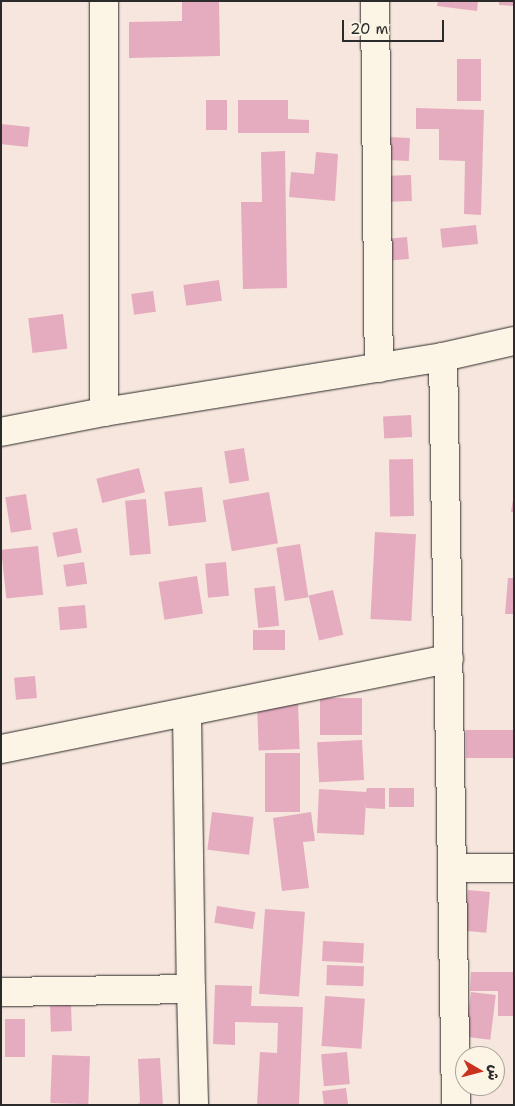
<!DOCTYPE html>
<html>
<head>
<meta charset="utf-8">
<style>
	body { margin:0 }
	#map { position:relative; width:515px; height:1106px; overflow:hidden; background:#f7e6dd; font-family:"Shantell Sans","Playpen Sans Arabic",sans-serif }
	div>[style] { position:absolute }
	.building>* { inset:0; background:#e5acbf; transform-origin:0 0 }
	.roads { filter:drop-shadow(0 0 1px #2b2b2b) drop-shadow(0 0 1px #2b2b2b) }
	.minor>* { height:28px; margin:-14px; padding:0 14px; transform-origin:14px; border-radius:14px; background:#fcf5e5 }
	span { translate:-50% -50%; white-space:nowrap; text-align:center; line-height:1.15; -webkit-text-stroke:4.5px #fcf5e5; paint-order:stroke }
	.frame { position:absolute; inset:0; border:2px solid #2b2b2b; pointer-events:none }
	.north { position:absolute; left:455px; top:1046px; width:50px; height:50px; box-sizing:border-box; background:#fcf5e5; border:1px solid #a8a49b; border-radius:50%; rotate:98deg; font-size:14px; font-weight:700; line-height:20px; text-align:center; color:#2b2b2b }
	.north::after { content:''; display:block; margin:auto; width:18px; height:22px; background:#c8321e; clip-path:polygon(50% 0,100% 100%,50% 72%,0 100%) }
	.scale { position:absolute; left:342px; top:20px; width:102px; height:22px; box-sizing:border-box; border:2px solid #2b2b2b; border-top:0; padding-left:6px; font-size:15px; line-height:18px; white-space:nowrap; color:#2b2b2b; -webkit-text-stroke:4px #fcf5e5; paint-order:stroke }
</style>
</head>
<body>
<div id="map">
	<div class="building">
		<i style="clip-path:polygon(182px 1px,219px 1px,220px 56px,129px 58px,129px 22px,182px 21px)"></i>
		<i style="clip-path:polygon(438px 1px,478px 1px,477px 11px,437px 6px)"></i>
		<i style="clip-path:polygon(499px 1px,514px 1px,514px 6px,499px 5px)"></i>
		<i style="left:457px;top:59px;width:24px;height:42px"></i>
		<i style="left:206px;top:100px;width:21px;height:30px"></i>
		<i style="clip-path:polygon(238px 100px,288px 100px,288px 119px,309px 120px,309px 133px,238px 133px)"></i>
		<i style="clip-path:polygon(416px 108px,484px 110px,481px 215px,464px 214px,465px 161px,439px 160px,439px 129px,416px 129px)"></i>
		<i style="left:1px;top:124px;width:29px;height:20px;rotate:6deg"></i>
		<i style="left:390px;top:137px;width:20px;height:23px;rotate:3deg"></i>
		<i style="clip-path:polygon(285px 151px,287px 288px,243px 289px,241px 202px,262px 202px,261px 152px)"></i>
		<i style="clip-path:polygon(316px 152px,338px 154px,335px 201px,289px 197px,291px 172px,314px 174px)"></i>
		<i style="left:411px;top:175px;width:26px;height:23px;rotate:88deg"></i>
		<i style="left:476px;top:225px;width:19px;height:36px;rotate:84deg"></i>
		<i style="left:407px;top:237px;width:22px;height:25px;rotate:85deg"></i>
		<i style="left:219px;top:280px;width:21px;height:36px;rotate:82deg"></i>
		<i style="left:153px;top:291px;width:21px;height:22px;rotate:82deg"></i>
		<i style="left:63px;top:314px;width:35px;height:35px;rotate:83deg"></i>
		<i style="left:411px;top:415px;width:22px;height:28px;rotate:87deg"></i>
		<i style="left:244px;top:448px;width:33px;height:20px;rotate:81deg"></i>
		<i style="left:413px;top:459px;width:57px;height:24px;rotate:89deg"></i>
		<i style="left:139px;top:468px;width:25px;height:44px;rotate:76deg"></i>
		<i style="left:202px;top:487px;width:35px;height:38px;rotate:83deg"></i>
		<i style="left:269px;top:492px;width:52px;height:47px;rotate:80deg"></i>
		<i style="left:26px;top:494px;width:36px;height:21px;rotate:81deg"></i>
		<i style="left:146px;top:499px;width:55px;height:21px;rotate:85deg"></i>
		<i style="clip-path:polygon(513px 500px,514px 500px,514px 512px,511px 512px)"></i>
		<i style="left:77px;top:528px;width:25px;height:25px;rotate:79deg"></i>
		<i style="left:375px;top:532px;width:41px;height:87px;rotate:3deg"></i>
		<i style="left:300px;top:544px;width:54px;height:24px;rotate:81deg"></i>
		<i style="left:38px;top:546px;width:49px;height:37px;rotate:84deg"></i>
		<i style="left:84px;top:562px;width:22px;height:21px;rotate:82deg"></i>
		<i style="left:226px;top:562px;width:34px;height:21px;rotate:85deg"></i>
		<i style="left:197px;top:576px;width:38px;height:39px;rotate:81deg"></i>
		<i style="clip-path:polygon(508px 578px,514px 578px,514px 614px,505px 614px)"></i>
		<i style="left:275px;top:586px;width:40px;height:21px;rotate:84deg"></i>
		<i style="left:333px;top:590px;width:46px;height:25px;rotate:77deg"></i>
		<i style="left:85px;top:605px;width:23px;height:27px;rotate:85deg"></i>
		<i style="left:253px;top:630px;width:32px;height:20px"></i>
		<i style="left:35px;top:676px;width:22px;height:21px;rotate:85deg"></i>
		<i style="left:320px;top:698px;width:42px;height:37px"></i>
		<i style="left:298px;top:702px;width:47px;height:41px;rotate:88deg"></i>
		<i style="left:514px;top:730px;width:28px;height:48px;rotate:90deg"></i>
		<i style="left:362px;top:740px;width:40px;height:45px;rotate:87deg"></i>
		<i style="left:265px;top:753px;width:35px;height:59px"></i>
		<i style="clip-path:polygon(367px 788px,385px 788px,385px 809px,366px 808px,366px 802px,364px 835px,317px 833px,319px 789px,366px 792px)"></i>
		<i style="left:414px;top:788px;width:19px;height:25px;rotate:90deg"></i>
		<i style="left:212px;top:812px;width:42px;height:38px;rotate:7deg"></i>
		<i style="clip-path:polygon(311px 812px,315px 841px,303px 842px,309px 888px,282px 891px,273px 818px)"></i>
		<i style="left:468px;top:890px;width:22px;height:41px;rotate:5deg"></i>
		<i style="left:217px;top:906px;width:39px;height:17px;rotate:9deg"></i>
		<i style="left:265px;top:909px;width:40px;height:85px;rotate:4deg"></i>
		<i style="left:323px;top:941px;width:41px;height:20px;rotate:3deg"></i>
		<i style="left:327px;top:965px;width:37px;height:20px;rotate:2deg"></i>
		<i style="clip-path:polygon(471px 972px,514px 972px,514px 1016px,498px 1016px,498px 991px,470px 991px)"></i>
		<i style="clip-path:polygon(215px 985px,252px 986px,251px 1006px,303px 1007px,299px 1105px,257px 1105px,260px 1052px,277px 1053px,278px 1023px,235px 1022px,235px 1045px,213px 1044px)"></i>
		<i style="left:471px;top:992px;width:25px;height:45px;rotate:7deg"></i>
		<i style="left:325px;top:996px;width:40px;height:50px;rotate:4deg"></i>
		<i style="left:71px;top:1005px;width:26px;height:21px;rotate:88deg"></i>
		<i style="left:5px;top:1019px;width:20px;height:38px"></i>
		<i style="left:347px;top:1052px;width:32px;height:26px;rotate:85deg"></i>
		<i style="left:52px;top:1055px;width:38px;height:48px;rotate:2deg"></i>
		<i style="clip-path:polygon(160px 1058px,163px 1105px,135px 1105px,140px 1103px,138px 1059px)"></i>
		<i style="left:346px;top:1088px;width:17px;height:24px;rotate:83deg"></i>
	</div>
	<div class="roads">
		<div class="minor">
			<i style="left:104px;top:1px;width:411px;rotate:90deg"></i>
			<i style="left:375px;top:1px;width:367px;rotate:89.4deg"></i>
			<i style="left:443px;top:357px;width:748px;rotate:89deg"></i>
			<i style="left:1px;top:432px;width:105px;rotate:-11deg"></i>
			<i style="left:104px;top:412px;width:343px;rotate:-9.2deg"></i>
			<i style="left:443px;top:357px;width:73px;rotate:-12.7deg"></i>
			<i style="left:187px;top:712px;width:277px;rotate:89.2deg"></i>
			<i style="left:1px;top:749px;width:457px;rotate:-11.4deg"></i>
			<i style="left:452px;top:868px;width:62px"></i>
			<i style="left:1px;top:992px;width:190px;rotate:-0.9deg"></i>
			<i style="left:191px;top:989px;width:116px;rotate:88.5deg"></i>
		</div>
	</div>
	<div class="frame"></div>
	<div class="north">ش</div>
	<div class="scale">20 m</div>
</div>
</body>
</html>
